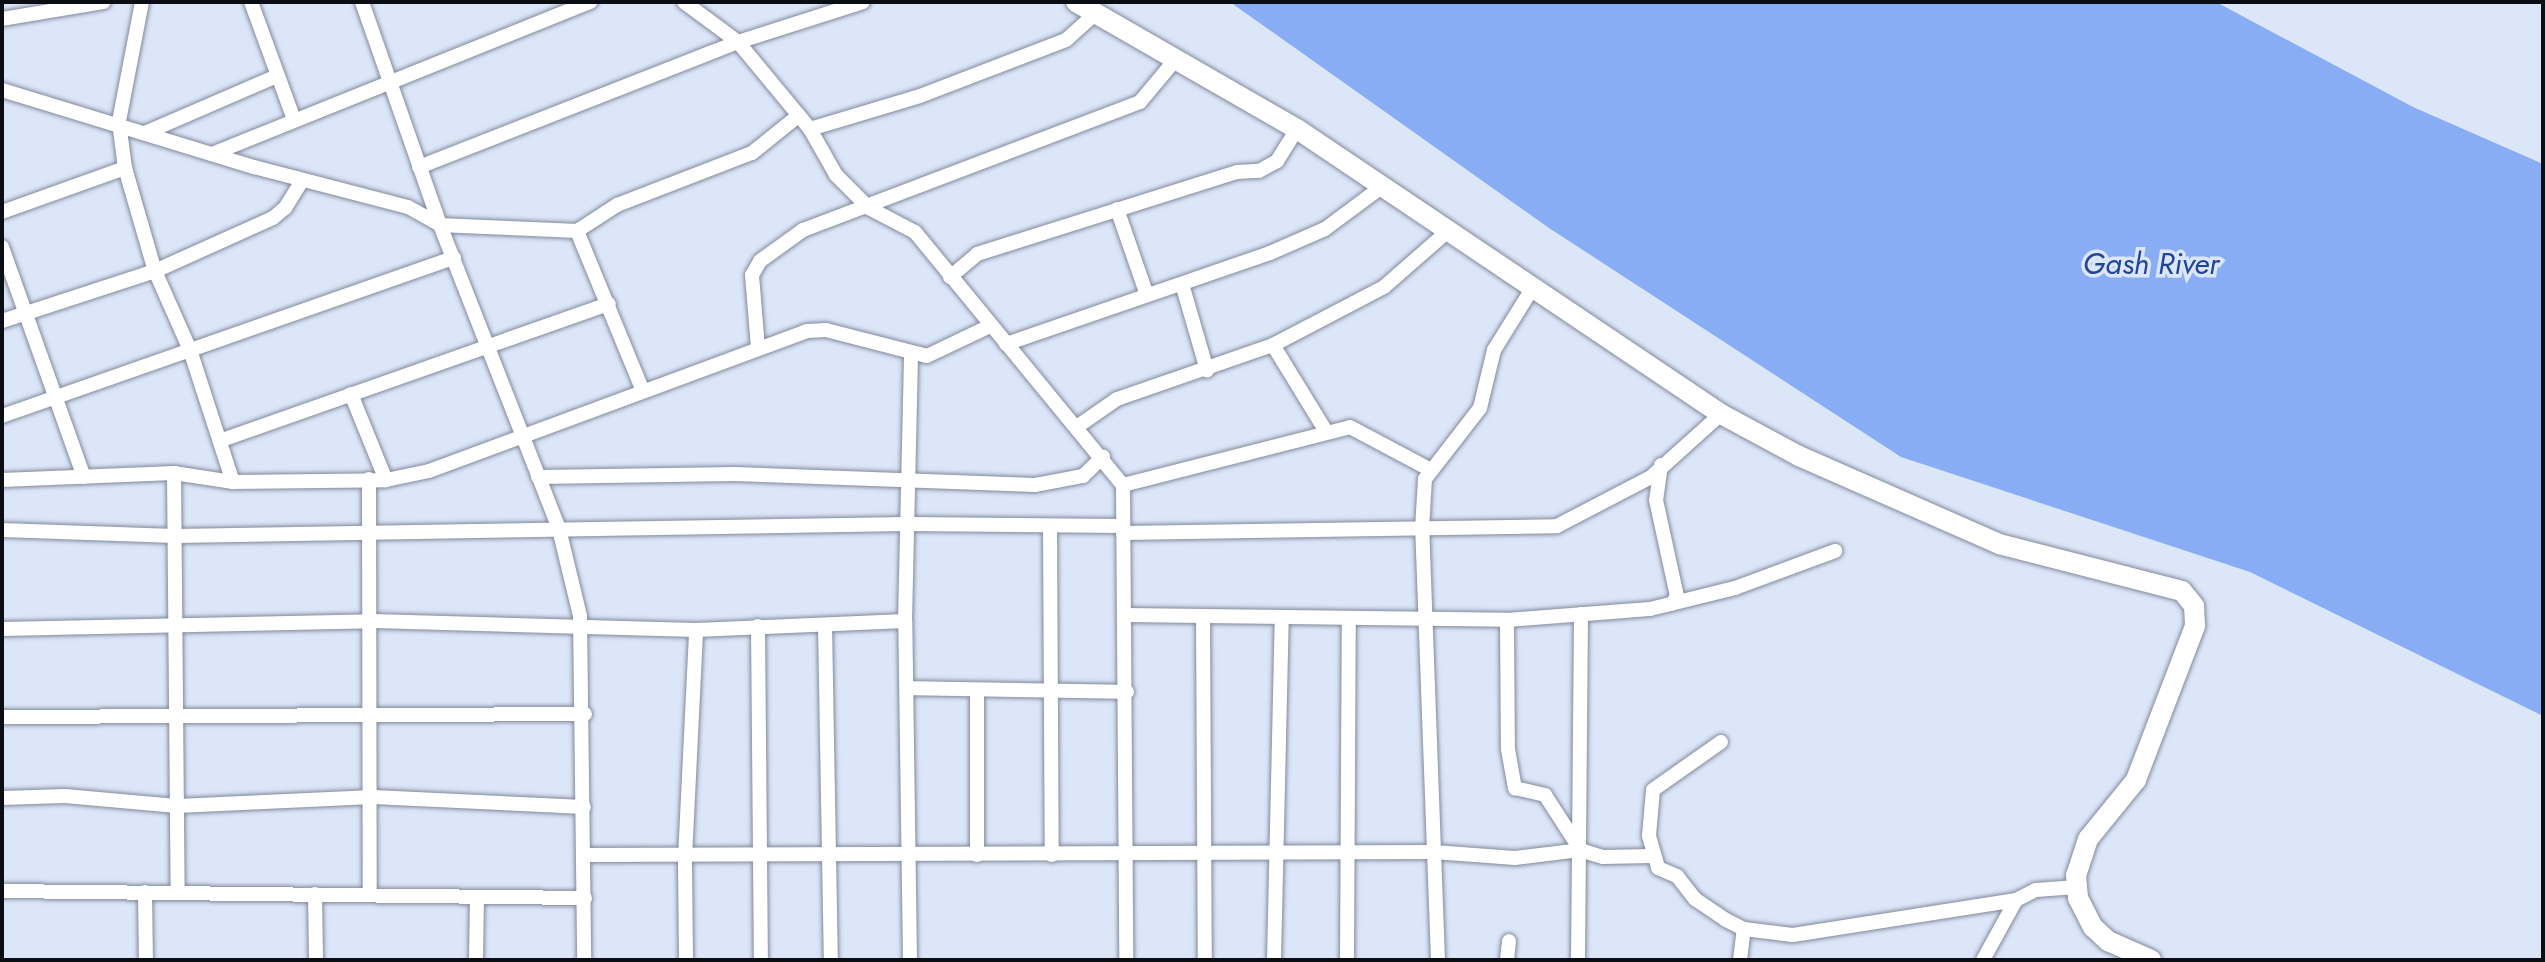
<!DOCTYPE html>
<html>
<head>
<meta charset="utf-8">
<style>
	body { margin:0 }
	#map { position:relative; width:2545px; height:962px; overflow:hidden; background:#dce6f9; font-family:Jost,sans-serif }
	div>[style] { position:absolute }
	.water>* { inset:0; background:#89adf5 }
	.roads { filter:drop-shadow(0 0 2px #818a9b) drop-shadow(0 0 2px #818a9b) }
	.street>* { height:14px; margin:-7px; padding:0 7px; transform-origin:7px; border-radius:7px; background:#fff }
	.secondary>* { height:20px; margin:-10px; padding:0 10px; transform-origin:10px; border-radius:10px; background:#fff }
	span { translate:-50% -50%; white-space:nowrap; text-align:center; line-height:1.15; -webkit-text-stroke:7px #dce6f9; paint-order:stroke }
	.water-label { font-size:30px; color:#214598; font-style:italic }
	.frame { position:absolute; inset:0; border:4px solid #0a0d13; pointer-events:none }
</style>
</head>
<body>
<div id="map">
	<div class="water">
		<i style="clip-path:polygon(1230px 2px,2216px 2px,2413px 107px,2543px 164px,2543px 716px,2250px 572px,1901px 457px,1549px 228px)"></i>
	</div>
	<div class="roads">
		<div class="street">
			<i style="left:142px;top:2px;width:122px;rotate:100.9deg"></i>
			<i style="left:119px;top:122px;width:46px;rotate:82.6deg"></i>
			<i style="left:125px;top:168px;width:107px;rotate:73.8deg"></i>
			<i style="left:155px;top:271px;width:86px;rotate:66.1deg"></i>
			<i style="left:190px;top:350px;width:139px;rotate:72deg"></i>
			<i style="left:251px;top:2px;width:122px;rotate:69.9deg"></i>
			<i style="left:362px;top:2px;width:236px;rotate:70.7deg"></i>
			<i style="left:440px;top:225px;width:137px;rotate:2.5deg"></i>
			<i style="left:577px;top:231px;width:171px;rotate:67.6deg"></i>
			<i style="left:684px;top:2px;width:67px;rotate:36.5deg"></i>
			<i style="left:738px;top:42px;width:113px;rotate:50.4deg"></i>
			<i style="left:810px;top:129px;width:53px;rotate:60.5deg"></i>
			<i style="left:836px;top:175px;width:47px;rotate:45deg"></i>
			<i style="left:869px;top:208px;width:52px;rotate:27.6deg"></i>
			<i style="left:915px;top:232px;width:328px;rotate:50.6deg"></i>
			<i style="left:1123px;top:485px;width:475px;rotate:89.6deg"></i>
			<i style="left:2px;top:19px;width:103px;rotate:-9.5deg"></i>
			<i style="left:2px;top:90px;width:264px;rotate:17deg"></i>
			<i style="left:254px;top:167px;width:159px;rotate:14.6deg"></i>
			<i style="left:408px;top:207px;width:37px;rotate:29deg"></i>
			<i style="left:440px;top:225px;width:326px;rotate:68.6deg"></i>
			<i style="left:559px;top:529px;width:89px;rotate:76.4deg"></i>
			<i style="left:580px;top:616px;width:344px;rotate:89.3deg"></i>
			<i style="left:810px;top:129px;width:115px;rotate:-16.7deg"></i>
			<i style="left:920px;top:96px;width:156px;rotate:-21deg"></i>
			<i style="left:1066px;top:40px;width:39px;rotate:-42deg"></i>
			<i style="left:145px;top:133px;width:144px;rotate:-23.4deg"></i>
			<i style="left:212px;top:154px;width:408px;rotate:-21.9deg"></i>
			<i style="left:419px;top:167px;width:343px;rotate:-21.4deg"></i>
			<i style="left:738px;top:42px;width:131px;rotate:-17.7deg"></i>
			<i style="left:1117px;top:209px;width:91px;rotate:70.8deg"></i>
			<i style="left:2px;top:212px;width:131px;rotate:-19.7deg"></i>
			<i style="left:577px;top:231px;width:48px;rotate:-33deg"></i>
			<i style="left:617px;top:205px;width:145px;rotate:-21.1deg"></i>
			<i style="left:752px;top:153px;width:59px;rotate:-38.8deg"></i>
			<i style="left:2px;top:247px;width:244px;rotate:70.4deg"></i>
			<i style="left:950px;top:277px;width:35px;rotate:-40deg"></i>
			<i style="left:977px;top:254px;width:273px;rotate:-17.5deg"></i>
			<i style="left:1237px;top:172px;width:22px;rotate:-3deg"></i>
			<i style="left:1259px;top:171px;width:21px;rotate:-29deg"></i>
			<i style="left:1277px;top:161px;width:38px;rotate:-58deg"></i>
			<i style="left:1182px;top:284px;width:90px;rotate:73.8deg"></i>
			<i style="left:2px;top:321px;width:161px;rotate:-18.1deg"></i>
			<i style="left:155px;top:271px;width:129px;rotate:-24.2deg"></i>
			<i style="left:273px;top:218px;width:16px;rotate:-40deg"></i>
			<i style="left:285px;top:208px;width:32px;rotate:-58deg"></i>
			<i style="left:1006px;top:344px;width:279px;rotate:-19deg"></i>
			<i style="left:1270px;top:253px;width:60px;rotate:-23.6deg"></i>
			<i style="left:1325px;top:229px;width:69px;rotate:-36.7deg"></i>
			<i style="left:1273px;top:345px;width:100px;rotate:58.5deg"></i>
			<i style="left:758px;top:348px;width:73px;rotate:-94.7deg"></i>
			<i style="left:752px;top:275px;width:16px;rotate:-60deg"></i>
			<i style="left:760px;top:261px;width:53px;rotate:-35.8deg"></i>
			<i style="left:803px;top:230px;width:360px;rotate:-20.8deg"></i>
			<i style="left:1140px;top:102px;width:56px;rotate:-50.1deg"></i>
			<i style="left:351px;top:394px;width:93px;rotate:67.9deg"></i>
			<i style="left:2px;top:416px;width:479px;rotate:-19.3deg"></i>
			<i style="left:1078px;top:426px;width:47px;rotate:-34.7deg"></i>
			<i style="left:1117px;top:399px;width:165px;rotate:-19.1deg"></i>
			<i style="left:1273px;top:345px;width:125px;rotate:-27.6deg"></i>
			<i style="left:1384px;top:287px;width:85px;rotate:-41.2deg"></i>
			<i style="left:222px;top:440px;width:410px;rotate:-19.4deg"></i>
			<i style="left:1661px;top:465px;width:35px;rotate:98deg"></i>
			<i style="left:1656px;top:500px;width:98px;rotate:77.7deg"></i>
			<i style="left:1677px;top:596px;width:9px;rotate:122deg"></i>
			<i style="left:174px;top:473px;width:419px;rotate:89.5deg"></i>
			<i style="left:538px;top:477px;width:197px;rotate:-0.9deg"></i>
			<i style="left:735px;top:474px;width:300px;rotate:2.1deg"></i>
			<i style="left:1035px;top:485px;width:49px;rotate:-10.6deg"></i>
			<i style="left:1083px;top:476px;width:28px;rotate:-44deg"></i>
			<i style="left:369px;top:479px;width:416px;rotate:89.9deg"></i>
			<i style="left:2px;top:480px;width:172px;rotate:-2.3deg"></i>
			<i style="left:174px;top:473px;width:60px;rotate:8.7deg"></i>
			<i style="left:233px;top:482px;width:153px;rotate:-0.7deg"></i>
			<i style="left:386px;top:480px;width:44px;rotate:-11.8deg"></i>
			<i style="left:429px;top:471px;width:403px;rotate:-20.3deg"></i>
			<i style="left:807px;top:331px;width:19px;rotate:-3deg"></i>
			<i style="left:826px;top:330px;width:104px;rotate:14.4deg"></i>
			<i style="left:927px;top:356px;width:70px;rotate:-25.5deg"></i>
			<i style="left:1123px;top:485px;width:234px;rotate:-14.3deg"></i>
			<i style="left:1350px;top:427px;width:89px;rotate:28deg"></i>
			<i style="left:1050px;top:526px;width:329px;rotate:89.7deg"></i>
			<i style="left:2px;top:530px;width:173px;rotate:2deg"></i>
			<i style="left:175px;top:536px;width:731px;rotate:-0.94deg"></i>
			<i style="left:906px;top:524px;width:217px;rotate:0.5deg"></i>
			<i style="left:1123px;top:533px;width:434px;rotate:-0.9deg"></i>
			<i style="left:1557px;top:526px;width:106px;rotate:-27.5deg"></i>
			<i style="left:1651px;top:477px;width:94px;rotate:-42deg"></i>
			<i style="left:1125px;top:615px;width:382px;rotate:0.7deg"></i>
			<i style="left:1507px;top:620px;width:143px;rotate:-4.4deg"></i>
			<i style="left:1650px;top:609px;width:88px;rotate:-13.9deg"></i>
			<i style="left:1735px;top:588px;width:107px;rotate:-20.3deg"></i>
			<i style="left:1203px;top:617px;width:343px;rotate:89.7deg"></i>
			<i style="left:1507px;top:620px;width:129px;rotate:89.6deg"></i>
			<i style="left:1508px;top:749px;width:40px;rotate:80deg"></i>
			<i style="left:1515px;top:788px;width:31px;rotate:13deg"></i>
			<i style="left:1545px;top:795px;width:64px;rotate:57.1deg"></i>
			<i style="left:825px;top:625px;width:335px;rotate:89deg"></i>
			<i style="left:758px;top:626px;width:334px;rotate:89.5deg"></i>
			<i style="left:2px;top:629px;width:371px;rotate:-1.2deg"></i>
			<i style="left:373px;top:621px;width:323px;rotate:1.6deg"></i>
			<i style="left:696px;top:630px;width:209px;rotate:-2.5deg"></i>
			<i style="left:907px;top:688px;width:220px;rotate:1deg"></i>
			<i style="left:977px;top:690px;width:165px;rotate:90deg"></i>
			<i style="left:2px;top:717px;width:583px;rotate:-0.29deg"></i>
			<i style="left:1721px;top:742px;width:83px;rotate:144.8deg"></i>
			<i style="left:1653px;top:790px;width:46px;rotate:95deg"></i>
			<i style="left:1649px;top:836px;width:33px;rotate:74deg"></i>
			<i style="left:1658px;top:868px;width:21px;rotate:23deg"></i>
			<i style="left:1677px;top:876px;width:29px;rotate:52deg"></i>
			<i style="left:1695px;top:899px;width:37px;rotate:34deg"></i>
			<i style="left:1726px;top:920px;width:20px;rotate:27deg"></i>
			<i style="left:1744px;top:929px;width:49px;rotate:7deg"></i>
			<i style="left:1793px;top:935px;width:226px;rotate:-8.9deg"></i>
			<i style="left:2px;top:798px;width:63px;rotate:-1.8deg"></i>
			<i style="left:65px;top:796px;width:112px;rotate:5.1deg"></i>
			<i style="left:177px;top:806px;width:196px;rotate:-2.6deg"></i>
			<i style="left:373px;top:797px;width:211px;rotate:2.7deg"></i>
			<i style="left:585px;top:855px;width:849px;rotate:-0.2deg"></i>
			<i style="left:1434px;top:852px;width:81px;rotate:4.2deg"></i>
			<i style="left:1515px;top:858px;width:65px;rotate:-7deg"></i>
			<i style="left:1580px;top:850px;width:24px;rotate:17deg"></i>
			<i style="left:1603px;top:857px;width:48px;rotate:-1.2deg"></i>
			<i style="left:2px;top:891px;width:583px;rotate:0.69deg"></i>
			<i style="left:145px;top:892px;width:68px;rotate:89.2deg"></i>
			<i style="left:315px;top:894px;width:66px;rotate:89.1deg"></i>
			<i style="left:476px;top:960px;width:63px;rotate:-89.1deg"></i>
			<i style="left:686px;top:960px;width:102px;rotate:-90.6deg"></i>
			<i style="left:685px;top:858px;width:228px;rotate:-87.2deg"></i>
			<i style="left:910px;top:960px;width:339px;rotate:-90.8deg"></i>
			<i style="left:905px;top:621px;width:267px;rotate:-88.7deg"></i>
			<i style="left:1274px;top:960px;width:341px;rotate:-88.7deg"></i>
			<i style="left:1347px;top:960px;width:341px;rotate:-89.7deg"></i>
			<i style="left:1438px;top:960px;width:431px;rotate:-92.1deg"></i>
			<i style="left:1422px;top:529px;width:50px;rotate:-86.6deg"></i>
			<i style="left:1425px;top:479px;width:90px;rotate:-52.2deg"></i>
			<i style="left:1480px;top:408px;width:60px;rotate:-76.4deg"></i>
			<i style="left:1494px;top:350px;width:72px;rotate:-58.1deg"></i>
			<i style="left:1507px;top:960px;width:19px;rotate:-84deg"></i>
			<i style="left:1578px;top:960px;width:346px;rotate:-89.5deg"></i>
			<i style="left:1740px;top:960px;width:31px;rotate:-83deg"></i>
			<i style="left:1983px;top:960px;width:68px;rotate:-61.2deg"></i>
			<i style="left:2016px;top:900px;width:22px;rotate:-27deg"></i>
			<i style="left:2036px;top:890px;width:41px;rotate:-4.2deg"></i>
		</div>
		<div class="secondary">
			<i style="left:1076px;top:2px;width:255px;rotate:29.9deg"></i>
			<i style="left:1297px;top:129px;width:511px;rotate:33.91deg"></i>
			<i style="left:1721px;top:414px;width:89px;rotate:28.3deg"></i>
			<i style="left:1799px;top:456px;width:219px;rotate:23.7deg"></i>
			<i style="left:1999px;top:544px;width:189px;rotate:14.4deg"></i>
			<i style="left:2182px;top:591px;width:19px;rotate:51deg"></i>
			<i style="left:2194px;top:606px;width:20px;rotate:87deg"></i>
			<i style="left:2195px;top:626px;width:165px;rotate:111deg"></i>
			<i style="left:2136px;top:780px;width:76px;rotate:129.1deg"></i>
			<i style="left:2088px;top:839px;width:38px;rotate:108deg"></i>
			<i style="left:2076px;top:875px;width:23px;rotate:85deg"></i>
			<i style="left:2078px;top:898px;width:33px;rotate:63deg"></i>
			<i style="left:2093px;top:927px;width:21px;rotate:43deg"></i>
			<i style="left:2108px;top:941px;width:47px;rotate:23.8deg"></i>
		</div>
	</div>
	<div class="water-label">
		<span style="left:2151px;top:264px">Gash River</span>
	</div>
	<div class="frame"></div>
</div>
</body>
</html>
